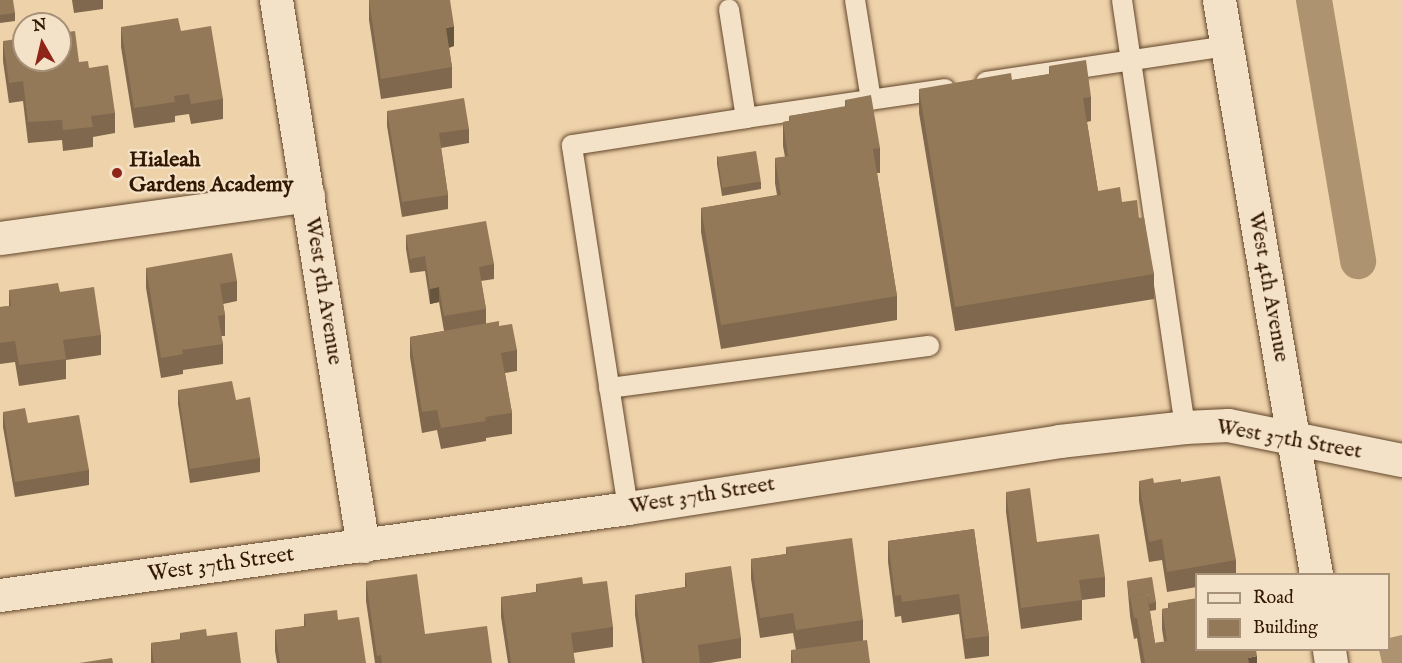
<!DOCTYPE html>
<html>
<head>
<meta charset="utf-8">
<style>
	body { margin:0 }
	#map { position:relative; width:1402px; height:663px; overflow:hidden; background:#eed2aa; font-family:"IM FELL English",serif }
	div>[style] { position:absolute }
	.water>* { inset:0; background:#ae9371 }
	.canal>* { height:36px; margin:-18px; padding:0 18px; transform-origin:18px; border-radius:18px; background:#ae9371 }
	.roads { filter:drop-shadow(0 0 2px #62462b) drop-shadow(0 0 2px #62462b) }
	.lane>* { height:20px; margin:-10px; padding:0 10px; transform-origin:10px; border-radius:10px; background:#f4e2c8 }
	.street>* { height:33px; margin:-16.5px; padding:0 16.5px; transform-origin:16.5px; border-radius:16.5px; background:#f4e2c8 }
	.secondary>* { height:33px; margin:-16.5px; padding:0 16.5px; transform-origin:16.5px; border-radius:16.5px; background:#f4e2c8 }
	.wall>* { inset:0; background:#7f684d }
	.shaded-wall>* { inset:0; background:#68553e }
	.building>* { inset:0; background:#947959; transform-origin:0 0 }
	.dots>* { width:16px; height:16px; translate:-50% -50%; box-sizing:border-box; border:3px solid #f4e2c8; border-radius:50% }
	span { translate:-50% -50%; white-space:nowrap; text-align:center; line-height:1.15; -webkit-text-stroke:4.5px #f4e2c8; paint-order:stroke }
	.poi-label { font-size:22px; color:#331801; font-weight:700 }
	.left { translate:0 -50%; text-align:left }
	.street-label { font-size:22px; color:#331801 }
	.legend { position:absolute; left:1195px; top:573px; width:195px; height:78px; box-sizing:border-box; background:#f4e2c8; border:2px solid #a79178; margin:0; padding:8px 10px; list-style:none; font-size:18px; color:#331801 }
	.legend li { display:flex; align-items:center; gap:12px; height:30px }
	.legend b { width:30px; border:2px solid #a79178 }
	.north { position:absolute; left:12px; top:12px; width:60px; height:60px; box-sizing:border-box; background:#f4e2c8; border:2px solid #a79178; border-radius:50%; rotate:352deg; font-size:16px; font-weight:700; line-height:24px; text-align:center; color:#331801 }
	.north::after { content:''; display:block; margin:auto; width:21px; height:27px; background:#8f2418; clip-path:polygon(50% 0,100% 100%,50% 72%,0 100%) }
</style>
</head>
<body>
<div id="map">
	<div class="water">
		<i style="clip-path:polygon(1402px 635px,1402px 663px,1382px 663px,1379px 650px,1388px 650px,1389px 638px)"></i>
	</div>
	<div class="canal">
		<i style="left:1314px;top:0;width:265px;rotate:80.4deg"></i>
	</div>
	<div class="roads">
		<div class="lane">
			<i style="left:855px;top:0;width:101px;rotate:80.9deg"></i>
			<i style="left:1122px;top:0;width:432px;rotate:81.6deg"></i>
			<i style="left:986px;top:82px;width:243px;rotate:-8.5deg"></i>
			<i style="left:746px;top:118px;width:201px;rotate:-8.3deg"></i>
			<i style="left:609px;top:388px;width:323px;rotate:-7.5deg"></i>
			<i style="left:628px;top:508px;width:367px;rotate:-98.8deg"></i>
			<i style="left:572px;top:145px;width:176px;rotate:-8.8deg"></i>
			<i style="left:746px;top:118px;width:110px;rotate:-98.9deg"></i>
		</div>
		<div class="street">
			<i style="left:276px;top:0;width:553px;rotate:80.95deg"></i>
			<i style="left:1219px;top:0;width:582px;rotate:80.41deg"></i>
			<i style="left:0;top:238px;width:311px;rotate:-7.9deg"></i>
			<i style="left:1329px;top:650px;width:13px;rotate:81deg"></i>
		</div>
		<div class="secondary">
			<i style="left:0;top:595px;width:634px;rotate:-7.89deg"></i>
			<i style="left:628px;top:508px;width:436px;rotate:-8.8deg"></i>
			<i style="left:1059px;top:441px;width:127px;rotate:-6.3deg"></i>
			<i style="left:1185px;top:427px;width:43px;rotate:-2.7deg"></i>
			<i style="left:1228px;top:425px;width:177px;rotate:11.4deg"></i>
		</div>
	</div>
	<div class="wall">
		<i style="clip-path:polygon(0 0,15px 13px,15px 21px,0 23px)"></i>
		<i style="clip-path:polygon(72px 0,103px 0,103px 9px,74px 13px)"></i>
		<i style="clip-path:polygon(369px 0,454px 46px,449px 48px,452px 67px,452px 88px,381px 99px,369px 20px)"></i>
		<i style="clip-path:polygon(121px 27px,181px 31px,223px 99px,223px 119px,191px 124px,189px 114px,175px 116px,175px 122px,134px 128px,121px 47px)"></i>
		<i style="clip-path:polygon(3px 41px,79px 62px,89px 68px,115px 113px,115px 133px,93px 137px,93px 147px,63px 151px,62px 140px,28px 143px,23px 101px,9px 103px,3px 61px)"></i>
		<i style="clip-path:polygon(1049px 66px,1091px 97px,1091px 121px,1087px 122px,1098px 191px,1122px 202px,1139px 218px,1154px 274px,1154px 299px,955px 331px,919px 113px,919px 89px,1012px 80px,1049px 74px)"></i>
		<i style="clip-path:polygon(845px 100px,880px 148px,880px 173px,877px 173px,897px 296px,897px 320px,721px 349px,701px 232px,701px 208px,777px 195px,775px 183px,775px 158px,785px 157px,783px 146px,783px 122px,789px 121px,789px 116px,845px 107px)"></i>
		<i style="clip-path:polygon(387px 111px,469px 129px,469px 143px,441px 148px,448px 195px,448px 209px,402px 217px,387px 126px)"></i>
		<i style="clip-path:polygon(717px 156px,761px 182px,761px 189px,722px 196px,717px 164px)"></i>
		<i style="clip-path:polygon(406px 235px,494px 264px,494px 279px,481px 281px,486px 309px,486px 324px,499px 326px,517px 350px,517px 371px,505px 373px,512px 413px,512px 434px,486px 438px,486px 441px,441px 449px,437px 430px,422px 433px,410px 357px,410px 337px,444px 331px,439px 302px,430px 304px,425px 271px,410px 273px,406px 249px)"></i>
		<i style="clip-path:polygon(146px 268px,237px 281px,237px 301px,223px 304px,225px 315px,225px 336px,221px 336px,223px 344px,223px 364px,183px 370px,183px 374px,161px 378px,146px 288px)"></i>
		<i style="clip-path:polygon(9px 290px,60px 292px,101px 335px,101px 355px,66px 360px,66px 379px,19px 386px,15px 362px,0 364px,0 307px,9px 306px)"></i>
		<i style="clip-path:polygon(178px 390px,260px 458px,260px 472px,190px 483px,178px 404px)"></i>
		<i style="clip-path:polygon(3px 412px,28px 423px,89px 470px,89px 485px,15px 497px,3px 427px)"></i>
		<i style="clip-path:polygon(1139px 481px,1154px 483px,1181px 482px,1236px 560px,1236px 574px,1197px 574px,1197px 587px,1167px 592px,1162px 560px,1149px 562px,1139px 501px)"></i>
		<i style="clip-path:polygon(1006px 492px,1037px 542px,1105px 577px,1105px 597px,1082px 600px,1082px 620px,1021px 629px,1006px 512px)"></i>
		<i style="clip-path:polygon(974px 529px,989px 636px,989px 656px,965px 659px,959px 614px,902px 623px,901px 616px,895px 617px,888px 562px,888px 541px)"></i>
		<i style="clip-path:polygon(786px 547px,863px 620px,863px 640px,870px 663px,791px 663px,791px 650px,796px 650px,793px 633px,760px 638px,751px 579px,751px 559px,786px 554px)"></i>
		<i style="clip-path:polygon(685px 573px,741px 638px,741px 658px,710px 663px,642px 663px,635px 615px,635px 595px,685px 587px)"></i>
		<i style="clip-path:polygon(366px 581px,425px 634px,492px 663px,375px 663px,366px 601px)"></i>
		<i style="clip-path:polygon(1127px 581px,1156px 602px,1156px 610px,1150px 611px,1155px 643px,1164px 642px,1162px 629px,1162px 609px,1168px 608px,1168px 603px,1257px 663px,1141px 663px,1137px 638px,1134px 639px,1130px 616px)"></i>
		<i style="clip-path:polygon(536px 584px,583px 584px,613px 627px,613px 647px,573px 653px,575px 663px,508px 663px,501px 617px,501px 597px,536px 592px)"></i>
		<i style="clip-path:polygon(304px 614px,338px 620px,366px 663px,277px 663px,275px 651px,275px 630px,304px 626px)"></i>
		<i style="clip-path:polygon(180px 633px,207px 636px,241px 663px,151px 663px,151px 643px,180px 640px)"></i>
	</div>
	<div class="shaded-wall">
		<i style="clip-path:polygon(454px 26px,454px 46px,446px 48px,446px 28px)"></i>
		<i style="clip-path:polygon(439px 287px,439px 302px,430px 304px,430px 289px)"></i>
		<i style="clip-path:polygon(1257px 656px,1257px 663px,1248px 663px,1248px 658px)"></i>
	</div>
	<div class="building">
		<i style="clip-path:polygon(0 0,13px 0,15px 13px,0 15px)"></i>
		<i style="clip-path:polygon(369px 0,450px 0,454px 26px,446px 28px,452px 67px,381px 79px)"></i>
		<i style="clip-path:polygon(178px 18px,181px 31px,211px 26px,223px 99px,191px 104px,189px 94px,174px 96px,175px 102px,134px 108px,121px 27px)"></i>
		<i style="clip-path:polygon(75px 31px,79px 62px,88px 61px,89px 68px,108px 65px,115px 113px,91px 116px,93px 127px,63px 130px,62px 120px,28px 122px,23px 81px,9px 83px,3px 41px,24px 38px,24px 60px,60px 60px,60px 33px)"></i>
		<i style="clip-path:polygon(1086px 60px,1091px 97px,1083px 98px,1098px 191px,1120px 187px,1122px 202px,1137px 200px,1139px 218px,1144px 217px,1154px 274px,955px 307px,919px 89px,1011px 73px,1012px 80px,1050px 74px,1049px 66px)"></i>
		<i style="clip-path:polygon(871px 95px,880px 148px,873px 149px,897px 296px,721px 325px,701px 208px,781px 195px,775px 158px,788px 156px,783px 122px,790px 121px,789px 116px,846px 106px,845px 100px)"></i>
		<i style="clip-path:polygon(464px 98px,469px 129px,439px 133px,448px 195px,402px 202px,387px 111px)"></i>
		<i style="left:756px;top:151px;width:31px;height:39px;rotate:81deg"></i>
		<i style="clip-path:polygon(486px 221px,494px 264px,479px 267px,486px 309px,444px 316px,439px 287px,430px 289px,425px 256px,410px 259px,406px 235px)"></i>
		<i style="clip-path:polygon(232px 253px,237px 281px,220px 284px,225px 315px,218px 316px,223px 344px,182px 350px,183px 354px,161px 358px,146px 268px)"></i>
		<i style="clip-path:polygon(58px 283px,60px 292px,94px 287px,101px 335px,63px 340px,66px 359px,19px 365px,15px 341px,0 343px,0 307px,11px 306px,9px 290px)"></i>
		<i style="clip-path:polygon(499px 321px,499px 326px,512px 324px,517px 350px,501px 353px,512px 413px,485px 417px,486px 421px,441px 428px,437px 410px,422px 412px,410px 337px)"></i>
		<i style="clip-path:polygon(232px 381px,236px 400px,250px 397px,260px 458px,190px 469px,178px 390px)"></i>
		<i style="clip-path:polygon(25px 408px,28px 423px,79px 415px,89px 470px,15px 482px,3px 412px)"></i>
		<i style="clip-path:polygon(1220px 476px,1236px 560px,1167px 572px,1162px 539px,1149px 542px,1139px 481px,1153px 478px,1154px 483px,1181px 479px,1181px 482px)"></i>
		<i style="clip-path:polygon(1030px 488px,1037px 542px,1099px 534px,1105px 577px,1079px 580px,1082px 600px,1021px 608px,1006px 492px)"></i>
		<i style="clip-path:polygon(974px 529px,989px 636px,965px 639px,959px 594px,902px 602px,901px 595px,895px 596px,888px 541px)"></i>
		<i style="clip-path:polygon(852px 538px,863px 620px,796px 630px,793px 613px,760px 618px,751px 559px,787px 554px,786px 547px)"></i>
		<i style="clip-path:polygon(731px 566px,741px 638px,698px 645px,700px 663px,645px 663px,635px 595px,687px 587px,685px 573px)"></i>
		<i style="clip-path:polygon(417px 574px,425px 634px,487px 626px,492px 663px,382px 663px,381px 655px,377px 656px,366px 581px)"></i>
		<i style="clip-path:polygon(582px 577px,583px 584px,607px 581px,613px 627px,571px 633px,575px 663px,511px 663px,501px 597px,537px 592px,536px 584px)"></i>
		<i style="clip-path:polygon(1152px 577px,1156px 602px,1149px 604px,1147px 594px,1130px 596px,1130px 602px,1127px 581px)"></i>
		<i style="clip-path:polygon(1147px 594px,1155px 643px,1167px 641px,1162px 609px,1169px 608px,1168px 603px,1197px 598px,1197px 650px,1256px 650px,1257px 656px,1248px 658px,1249px 663px,1145px 663px,1137px 618px,1134px 618px,1130px 596px)"></i>
		<i style="clip-path:polygon(337px 610px,338px 620px,359px 617px,366px 663px,280px 663px,275px 630px,306px 626px,304px 614px)"></i>
		<i style="clip-path:polygon(206px 629px,207px 636px,237px 632px,241px 663px,154px 663px,151px 643px,181px 639px,180px 633px)"></i>
		<i style="clip-path:polygon(867px 640px,870px 663px,793px 663px,791px 650px)"></i>
		<i style="clip-path:polygon(112px 658px,113px 663px,79px 663px)"></i>
	</div>
	<div class="dots">
		<i style="left:117px;top:173px;background:#8f2418"></i>
	</div>
	<div class="poi-label">
		<span class="left" style="left:129px;top:173px">Hialeah<br>Gardens Academy</span>
	</div>
	<div class="street-label">
		<span style="left:1268px;top:287px;rotate:80deg">West 4th Avenue</span>
		<span style="left:323px;top:291px;rotate:81deg">West 5th Avenue</span>
		<span style="left:1289px;top:440px;rotate:10deg">West 37th Street</span>
		<span style="left:702px;top:496px;rotate:-9deg">West 37th Street</span>
		<span style="left:221px;top:565px;rotate:-8deg">West 37th Street</span>
	</div>
	<ul class="legend">
	<li><b style="height:8px;background:#f4e2c8"></b>Road</li>
	<li><b style="height:16px;background:#947959"></b>Building</li>
	</ul>
	<div class="north">N</div>
</div>
</body>
</html>
